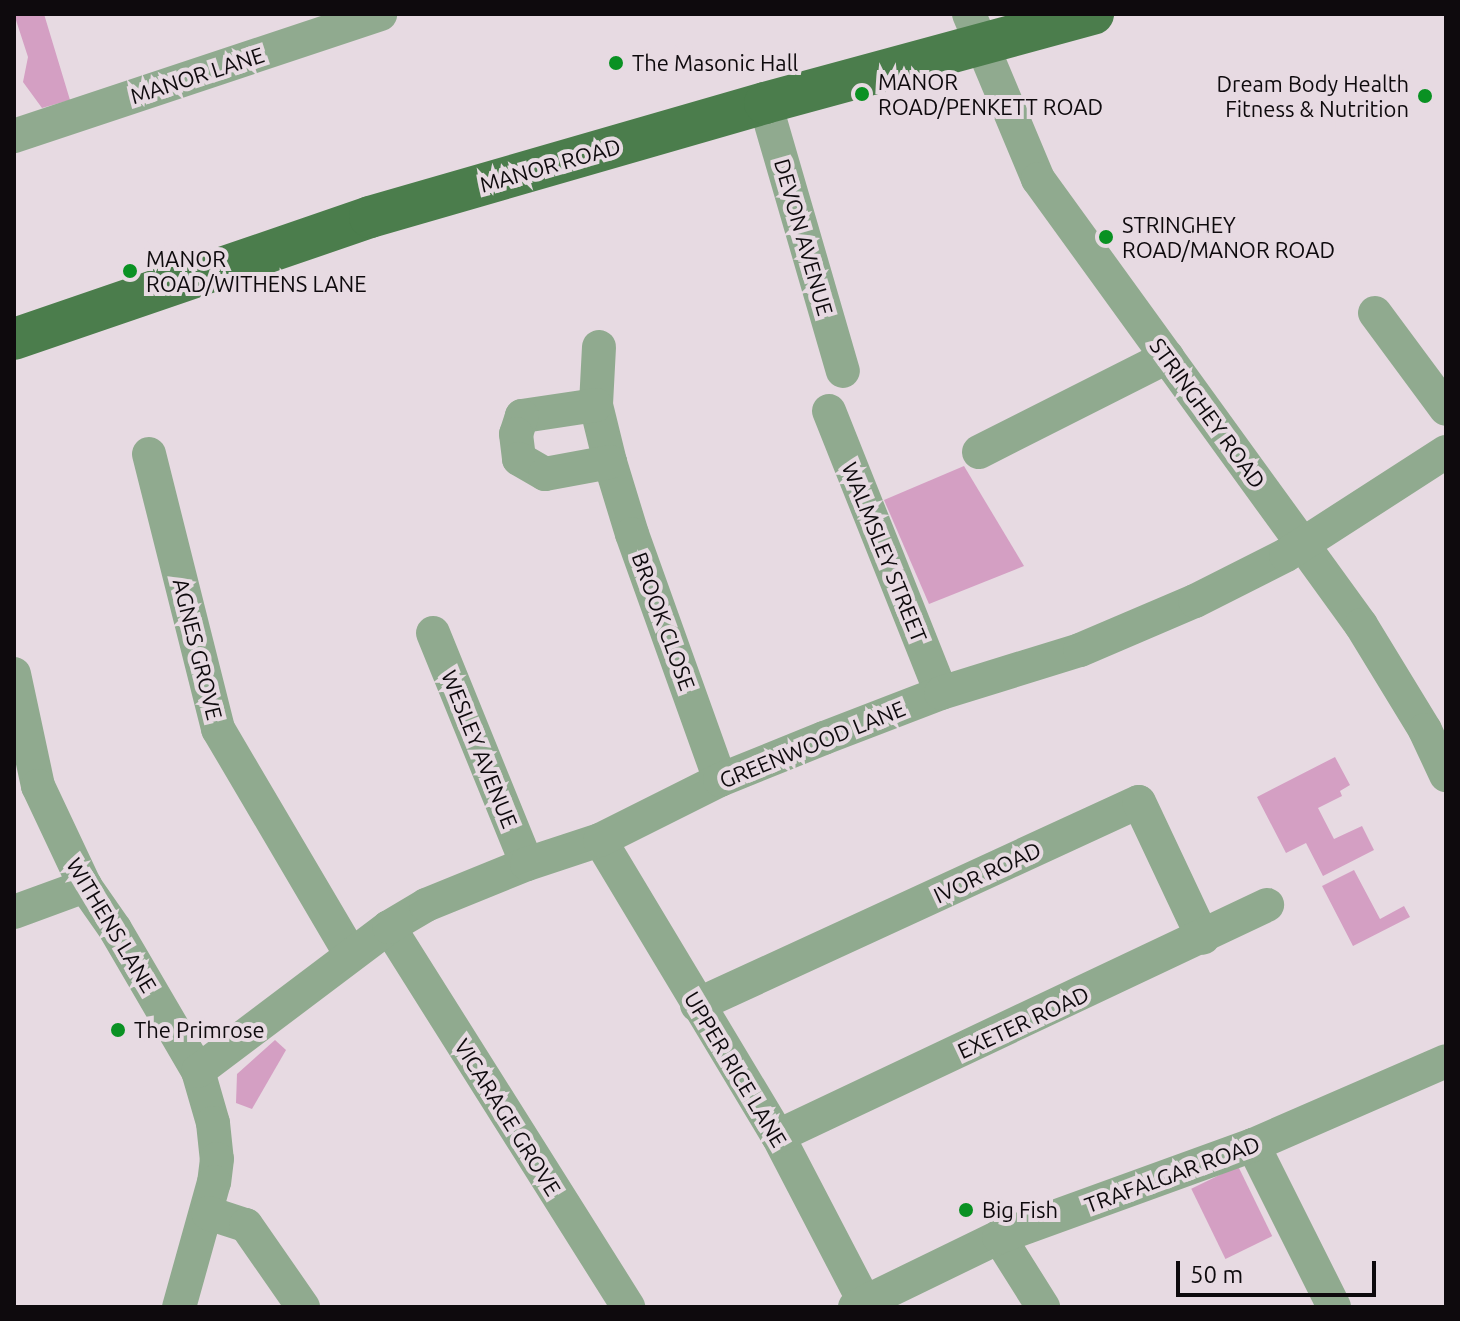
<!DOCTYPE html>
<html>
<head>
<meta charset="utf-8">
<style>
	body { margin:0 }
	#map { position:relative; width:1460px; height:1321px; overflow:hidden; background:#e7dae2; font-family:Ubuntu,sans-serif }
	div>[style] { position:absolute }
	.green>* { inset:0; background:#d49fc3; transform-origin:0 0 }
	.minor>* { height:34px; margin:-17px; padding:0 17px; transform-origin:17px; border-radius:17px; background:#90aa8f }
	.major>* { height:42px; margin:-21px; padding:0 21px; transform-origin:21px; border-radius:21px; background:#4b7d4c }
	.dots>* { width:22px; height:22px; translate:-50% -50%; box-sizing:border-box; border:4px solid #e7dae2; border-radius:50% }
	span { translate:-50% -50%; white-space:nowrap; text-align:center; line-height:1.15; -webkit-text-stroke:8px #e7dae2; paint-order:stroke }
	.poi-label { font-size:22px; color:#0e0a0d }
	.left { translate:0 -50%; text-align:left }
	.right { translate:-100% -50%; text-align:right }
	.street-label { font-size:22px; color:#0e0a0d }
	.frame { position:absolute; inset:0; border:16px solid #0e0a0d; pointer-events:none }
	.scale { position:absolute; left:1176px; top:1261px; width:200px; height:36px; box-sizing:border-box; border:4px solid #0e0a0d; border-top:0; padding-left:10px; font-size:24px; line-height:28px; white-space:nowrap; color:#0e0a0d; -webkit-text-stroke:6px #e7dae2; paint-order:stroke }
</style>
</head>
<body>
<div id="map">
	<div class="green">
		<i style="clip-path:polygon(14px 14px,44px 14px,70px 100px,42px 108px,23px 82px,28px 57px)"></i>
		<i style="clip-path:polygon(964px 466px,1024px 566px,929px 604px,884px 500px)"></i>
		<i style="clip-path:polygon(1335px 757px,1350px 785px,1340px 791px,1342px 796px,1318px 808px,1334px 839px,1362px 826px,1374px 850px,1323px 876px,1306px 843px,1286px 853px,1257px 797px)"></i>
		<i style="clip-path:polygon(1354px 870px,1380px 919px,1404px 906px,1410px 917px,1353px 946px,1322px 886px)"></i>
		<i style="clip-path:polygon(275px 1040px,286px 1050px,252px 1109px,236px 1103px,237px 1074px)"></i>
		<i style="left:1238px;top:1166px;width:78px;height:52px;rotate:64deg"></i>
	</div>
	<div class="minor">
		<i style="left:969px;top:14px;width:179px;rotate:67.3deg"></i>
		<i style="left:1038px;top:179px;width:551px;rotate:54.09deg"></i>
		<i style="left:1361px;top:625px;width:123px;rotate:58.6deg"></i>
		<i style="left:1425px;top:730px;width:50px;rotate:65deg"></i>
		<i style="left:765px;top:103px;width:279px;rotate:73.8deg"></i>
		<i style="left:14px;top:136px;width:386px;rotate:-18.4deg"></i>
		<i style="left:1375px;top:313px;width:119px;rotate:53.5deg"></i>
		<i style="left:599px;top:347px;width:58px;rotate:93deg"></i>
		<i style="left:596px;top:405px;width:59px;rotate:76.2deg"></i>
		<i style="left:610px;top:462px;width:75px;rotate:73deg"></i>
		<i style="left:632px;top:534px;width:261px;rotate:70.3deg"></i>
		<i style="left:596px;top:405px;width:75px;rotate:171.5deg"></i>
		<i style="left:522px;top:416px;width:19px;rotate:108deg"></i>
		<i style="left:516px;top:434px;width:25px;rotate:83deg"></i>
		<i style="left:519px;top:459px;width:30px;rotate:30deg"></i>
		<i style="left:545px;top:474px;width:66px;rotate:-10.5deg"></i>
		<i style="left:829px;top:411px;width:303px;rotate:68.3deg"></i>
		<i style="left:979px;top:452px;width:211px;rotate:-26.8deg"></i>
		<i style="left:149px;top:454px;width:284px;rotate:75.9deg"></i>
		<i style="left:218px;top:729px;width:262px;rotate:59.5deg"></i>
		<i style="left:433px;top:633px;width:249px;rotate:67.9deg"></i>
		<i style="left:14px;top:674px;width:115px;rotate:77.9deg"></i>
		<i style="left:38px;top:786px;width:110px;rotate:64.8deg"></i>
		<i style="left:85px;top:886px;width:52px;rotate:55.1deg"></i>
		<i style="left:115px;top:929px;width:164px;rotate:59.7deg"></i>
		<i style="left:198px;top:1071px;width:54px;rotate:73.9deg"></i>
		<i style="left:213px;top:1123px;width:36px;rotate:84deg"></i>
		<i style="left:217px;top:1159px;width:23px;rotate:97deg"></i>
		<i style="left:214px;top:1182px;width:130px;rotate:105.6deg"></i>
		<i style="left:600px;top:840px;width:345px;rotate:59deg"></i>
		<i style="left:778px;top:1136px;width:193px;rotate:62.5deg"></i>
		<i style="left:14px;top:912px;width:76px;rotate:-20.1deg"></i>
		<i style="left:389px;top:927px;width:449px;rotate:57.8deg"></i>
		<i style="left:697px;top:1005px;width:486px;rotate:-24.7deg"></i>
		<i style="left:1139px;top:802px;width:150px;rotate:64.8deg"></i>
		<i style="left:198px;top:1071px;width:239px;rotate:-37deg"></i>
		<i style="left:389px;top:927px;width:43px;rotate:-30.7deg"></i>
		<i style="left:426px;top:905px;width:109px;rotate:-22.1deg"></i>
		<i style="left:527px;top:864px;width:77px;rotate:-18.2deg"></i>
		<i style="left:600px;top:840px;width:134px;rotate:-26.6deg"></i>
		<i style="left:720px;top:780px;width:112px;rotate:-22deg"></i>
		<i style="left:824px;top:738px;width:125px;rotate:-21deg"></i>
		<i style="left:941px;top:693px;width:145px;rotate:-17.2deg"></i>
		<i style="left:1080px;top:650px;width:125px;rotate:-23.1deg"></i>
		<i style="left:1195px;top:601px;width:102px;rotate:-26.8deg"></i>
		<i style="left:1286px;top:555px;width:190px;rotate:-32.8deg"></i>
		<i style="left:778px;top:1136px;width:541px;rotate:-25.29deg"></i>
		<i style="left:1253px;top:1145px;width:181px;rotate:63.4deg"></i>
		<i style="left:208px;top:1213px;width:40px;rotate:18deg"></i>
		<i style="left:246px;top:1225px;width:100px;rotate:55.2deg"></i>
		<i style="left:999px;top:1237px;width:83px;rotate:57.8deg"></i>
		<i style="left:855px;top:1307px;width:160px;rotate:-25.9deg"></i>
		<i style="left:999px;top:1237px;width:270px;rotate:-19.9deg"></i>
		<i style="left:1253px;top:1145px;width:210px;rotate:-23.5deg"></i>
	</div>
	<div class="major">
		<i style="left:14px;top:339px;width:376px;rotate:-18.9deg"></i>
		<i style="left:370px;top:217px;width:411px;rotate:-16.1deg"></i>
		<i style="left:765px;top:103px;width:340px;rotate:-15.2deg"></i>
	</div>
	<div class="dots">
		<i style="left:616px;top:63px;background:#0a9123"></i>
		<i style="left:862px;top:94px;background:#0a9123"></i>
		<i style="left:1425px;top:96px;background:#0a9123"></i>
		<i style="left:1106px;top:237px;background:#0a9123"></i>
		<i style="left:130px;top:271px;background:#0a9123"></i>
		<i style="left:118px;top:1030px;background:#0a9123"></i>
		<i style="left:966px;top:1210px;background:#0a9123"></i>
	</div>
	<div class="poi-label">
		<span class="left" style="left:632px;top:63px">The Masonic Hall</span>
		<span class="left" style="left:878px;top:94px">MANOR<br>ROAD/PENKETT ROAD</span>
		<span class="right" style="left:1409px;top:96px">Dream Body Health<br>Fitness &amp; Nutrition</span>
		<span class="left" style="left:1122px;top:237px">STRINGHEY<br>ROAD/MANOR ROAD</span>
		<span class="left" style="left:146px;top:271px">MANOR<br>ROAD/WITHENS LANE</span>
		<span class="left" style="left:134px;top:1030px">The Primrose</span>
		<span class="left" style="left:982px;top:1210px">Big Fish</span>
	</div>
	<div class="street-label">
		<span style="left:197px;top:75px;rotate:-18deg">MANOR LANE</span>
		<span style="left:550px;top:165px;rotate:-16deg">MANOR ROAD</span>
		<span style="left:804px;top:237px;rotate:74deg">DEVON AVENUE</span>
		<span style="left:1208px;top:413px;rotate:54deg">STRINGHEY ROAD</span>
		<span style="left:885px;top:552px;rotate:68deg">WALMSLEY STREET</span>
		<span style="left:664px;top:621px;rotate:70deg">BROOK CLOSE</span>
		<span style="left:198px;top:649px;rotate:76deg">AGNES GROVE</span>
		<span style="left:812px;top:744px;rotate:-22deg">GREENWOOD LANE</span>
		<span style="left:480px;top:749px;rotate:68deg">WESLEY AVENUE</span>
		<span style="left:987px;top:872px;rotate:-25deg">IVOR ROAD</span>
		<span style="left:112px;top:925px;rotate:59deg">WITHENS LANE</span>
		<span style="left:1023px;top:1022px;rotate:-25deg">EXETER ROAD</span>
		<span style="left:736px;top:1069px;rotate:59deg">UPPER RICE LANE</span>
		<span style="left:508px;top:1117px;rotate:58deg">VICARAGE GROVE</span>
		<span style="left:1172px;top:1174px;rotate:-20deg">TRAFALGAR ROAD</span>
	</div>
	<div class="frame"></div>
	<div class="scale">50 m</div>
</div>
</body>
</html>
